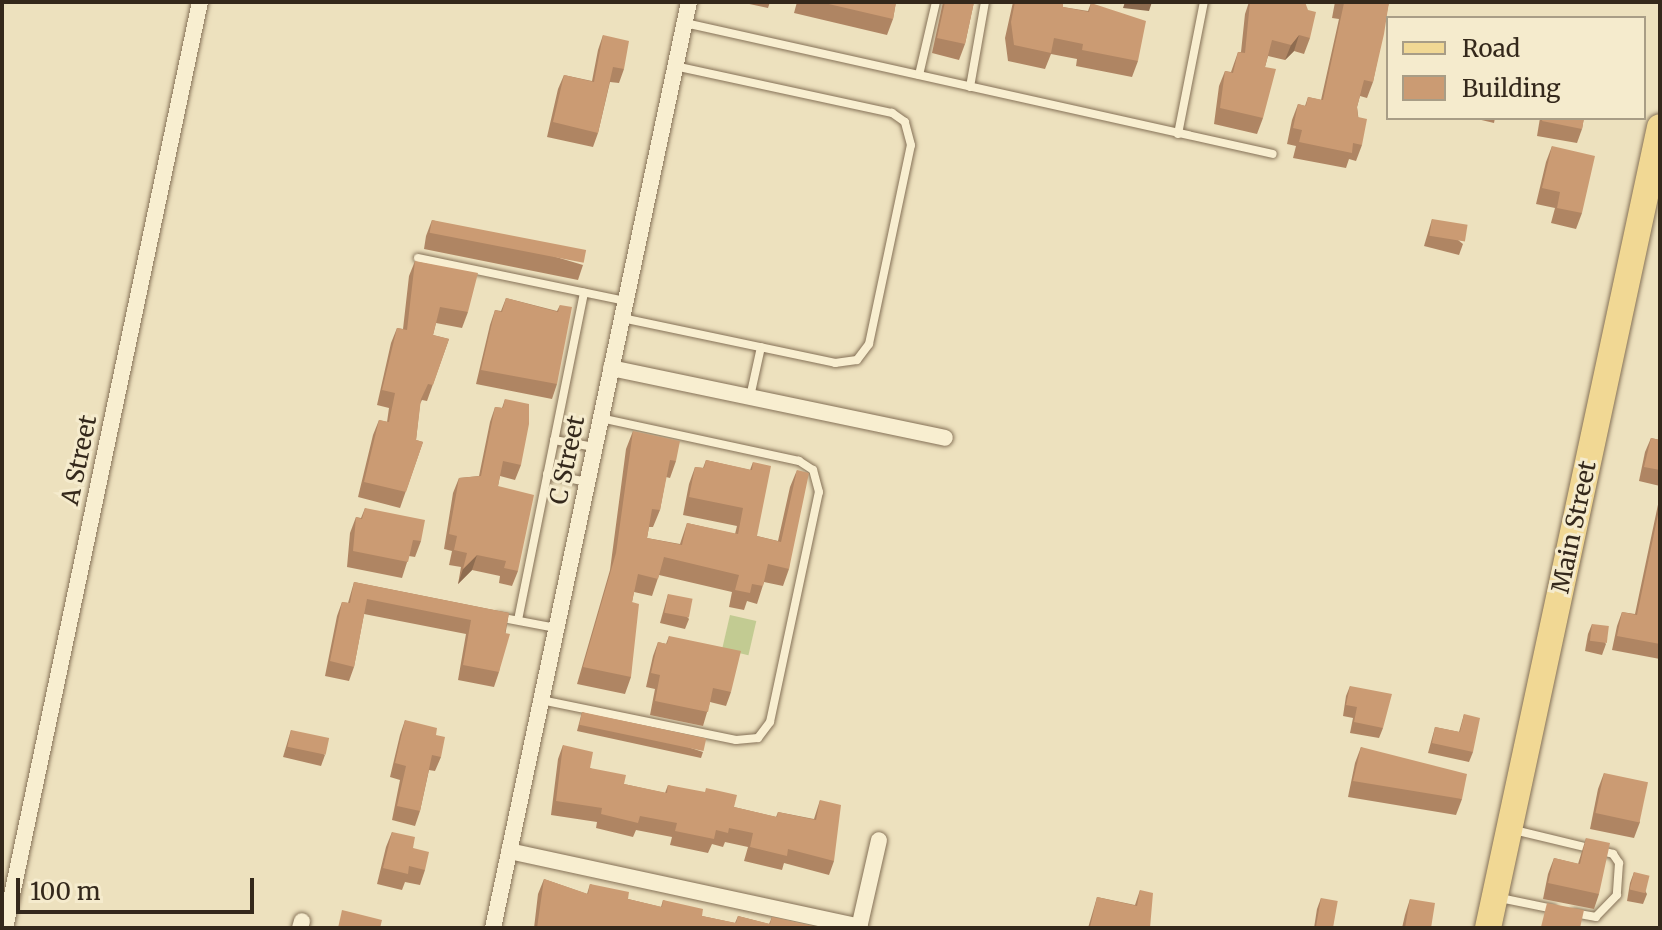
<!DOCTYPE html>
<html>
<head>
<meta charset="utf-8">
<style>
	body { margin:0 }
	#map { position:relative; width:1662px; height:930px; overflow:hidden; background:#ede1be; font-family:Merriweather,serif }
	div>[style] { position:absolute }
	.green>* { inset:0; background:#c2cb92; transform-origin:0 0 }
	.roads { filter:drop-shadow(0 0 2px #857157) drop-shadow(0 0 2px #857157) }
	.lane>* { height:8px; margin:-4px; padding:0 4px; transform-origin:4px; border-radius:4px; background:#f8eed0 }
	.street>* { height:16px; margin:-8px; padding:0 8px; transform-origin:8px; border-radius:8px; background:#f8eed0 }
	.primary>* { height:26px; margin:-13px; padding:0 13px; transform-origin:13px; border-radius:13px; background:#f1d894 }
	.wall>* { inset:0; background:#af8563 }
	.shaded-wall>* { inset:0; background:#8e6c50 }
	.building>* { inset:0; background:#cb9b73; transform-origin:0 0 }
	span { translate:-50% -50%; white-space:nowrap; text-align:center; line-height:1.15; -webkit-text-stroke:6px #f5ebcd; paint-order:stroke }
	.street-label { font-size:24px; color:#34281b }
	.frame { position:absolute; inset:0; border:4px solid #34281b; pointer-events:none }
	.legend { position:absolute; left:1386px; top:16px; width:260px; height:104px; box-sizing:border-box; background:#f5ebcd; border:2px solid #a89d86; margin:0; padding:10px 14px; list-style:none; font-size:24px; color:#34281b }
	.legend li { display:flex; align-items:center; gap:16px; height:40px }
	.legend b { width:40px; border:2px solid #a89d86 }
	.scale { position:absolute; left:16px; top:878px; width:238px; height:36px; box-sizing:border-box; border:4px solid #34281b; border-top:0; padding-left:10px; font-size:24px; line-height:28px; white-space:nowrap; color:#34281b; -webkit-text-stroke:6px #f5ebcd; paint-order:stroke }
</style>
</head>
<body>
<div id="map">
	<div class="green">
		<i style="left:730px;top:615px;width:27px;height:35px;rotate:13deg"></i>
	</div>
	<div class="roads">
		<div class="lane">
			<i style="left:685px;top:23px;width:602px;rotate:12.56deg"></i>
			<i style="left:919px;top:75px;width:75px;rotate:-76.9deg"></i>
			<i style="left:970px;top:87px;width:86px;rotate:-80deg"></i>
			<i style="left:1178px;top:134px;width:135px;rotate:-78.9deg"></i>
			<i style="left:418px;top:258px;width:211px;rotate:11.7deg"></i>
			<i style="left:622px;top:318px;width:218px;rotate:11.9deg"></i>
			<i style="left:835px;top:363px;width:22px;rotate:-8deg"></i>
			<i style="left:857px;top:360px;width:20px;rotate:-53deg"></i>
			<i style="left:869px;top:344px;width:203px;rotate:-78.1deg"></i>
			<i style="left:911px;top:145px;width:24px;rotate:-105deg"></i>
			<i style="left:905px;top:122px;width:16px;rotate:-145deg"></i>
			<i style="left:892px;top:113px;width:222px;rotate:-167.8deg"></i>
			<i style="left:750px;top:397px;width:51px;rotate:-77.6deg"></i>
			<i style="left:554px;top:440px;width:41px;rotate:9.9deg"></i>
			<i style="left:547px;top:474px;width:41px;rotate:11.3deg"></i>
			<i style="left:498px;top:617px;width:59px;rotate:10.7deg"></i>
			<i style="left:518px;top:620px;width:334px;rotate:-78.6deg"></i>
			<i style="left:541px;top:700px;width:199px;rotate:11.6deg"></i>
			<i style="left:736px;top:740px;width:22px;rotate:-5deg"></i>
			<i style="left:758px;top:738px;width:20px;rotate:-53deg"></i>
			<i style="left:770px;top:722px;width:235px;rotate:-78deg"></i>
			<i style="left:819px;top:492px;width:23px;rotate:-105deg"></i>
			<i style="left:813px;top:470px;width:17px;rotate:-147deg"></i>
			<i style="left:799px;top:461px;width:204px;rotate:-167.8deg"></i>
			<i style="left:1514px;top:830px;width:102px;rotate:13.6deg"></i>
			<i style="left:1613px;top:854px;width:11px;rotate:56deg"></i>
			<i style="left:1619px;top:863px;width:32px;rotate:94deg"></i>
			<i style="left:1617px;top:895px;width:30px;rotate:134deg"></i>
			<i style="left:1596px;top:917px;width:22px;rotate:-170deg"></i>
			<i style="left:1500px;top:898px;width:54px;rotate:11.7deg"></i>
		</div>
		<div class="street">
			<i style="left:611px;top:368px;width:341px;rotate:11.8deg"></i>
			<i style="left:509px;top:851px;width:359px;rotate:12.2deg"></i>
			<i style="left:5px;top:928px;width:946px;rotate:-78.11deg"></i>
			<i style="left:300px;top:928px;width:7px;rotate:-74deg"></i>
			<i style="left:493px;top:928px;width:947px;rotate:-78.05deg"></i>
			<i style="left:859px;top:928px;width:90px;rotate:-77.2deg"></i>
		</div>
		<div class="primary">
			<i style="left:1488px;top:928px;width:819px;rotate:-77.88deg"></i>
		</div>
	</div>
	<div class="wall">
		<i style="clip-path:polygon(740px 2px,770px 2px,768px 8px)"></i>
		<i style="clip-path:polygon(797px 2px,896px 2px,893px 19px,887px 35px,794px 13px)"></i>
		<i style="clip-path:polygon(943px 2px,974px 2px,965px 44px,959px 60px,932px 53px)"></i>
		<i style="clip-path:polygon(1013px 2px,1063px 2px,1063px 7px,1088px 11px,1091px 3px,1138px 61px,1132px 77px,1076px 66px,1077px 59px,1051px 54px,1045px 69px,1008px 61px,1005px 38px)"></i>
		<i style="clip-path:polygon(1249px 2px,1305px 2px,1310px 38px,1304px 54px,1294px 51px,1285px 60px,1268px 56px,1265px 67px,1263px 118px,1257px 134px,1214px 124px,1219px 86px,1225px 71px,1231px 72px,1238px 52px,1241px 52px,1245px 14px)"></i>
		<i style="clip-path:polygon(1335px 2px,1389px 2px,1373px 82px,1367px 98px,1360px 96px,1357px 107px,1362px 145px,1356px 161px,1349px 159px,1346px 168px,1293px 158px,1296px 146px,1287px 144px,1292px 120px,1298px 104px,1305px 106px,1308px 97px,1321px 100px,1339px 19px,1332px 18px)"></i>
		<i style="clip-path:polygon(603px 35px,624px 69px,619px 83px,610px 82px,598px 133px,593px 147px,547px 137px,558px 89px,564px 75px,592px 81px,598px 50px)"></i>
		<i style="clip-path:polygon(1473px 118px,1495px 118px,1494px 123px)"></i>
		<i style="clip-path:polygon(1540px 118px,1584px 118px,1582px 129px,1577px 143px,1537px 136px)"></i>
		<i style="clip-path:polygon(1552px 146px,1582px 213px,1576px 229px,1551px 223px,1555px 208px,1536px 204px,1546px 162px)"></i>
		<i style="clip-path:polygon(1432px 219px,1463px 244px,1459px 255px,1424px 246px)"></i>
		<i style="clip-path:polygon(432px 220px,583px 265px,578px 280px,424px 249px,426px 236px)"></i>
		<i style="clip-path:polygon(415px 261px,468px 312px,462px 328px,436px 323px,433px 335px,449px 339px,427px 401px,422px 400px,420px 404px,416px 440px,423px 442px,400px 508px,358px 497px,373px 435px,379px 420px,387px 422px,389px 408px,377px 405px,391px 343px,397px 328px,403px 329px,409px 276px)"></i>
		<i style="clip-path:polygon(506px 298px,557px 311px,560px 305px,557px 384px,552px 399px,476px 384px,490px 325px,495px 310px,501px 311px)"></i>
		<i style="clip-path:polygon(505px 399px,521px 465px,515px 480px,500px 476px,498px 486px,518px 571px,512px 586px,499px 583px,500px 576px,472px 570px,458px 584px,461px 567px,449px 565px,452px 551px,444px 549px,453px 493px,459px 478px,479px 476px,490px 422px,495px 407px,502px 408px)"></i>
		<i style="clip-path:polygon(633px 431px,676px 461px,670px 478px,666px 477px,660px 510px,653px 527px,649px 527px,647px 538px,680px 544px,687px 523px,735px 534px,737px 526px,683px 515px,689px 484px,695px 467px,703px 468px,706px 460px,750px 470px,753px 462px,757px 536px,778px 541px,790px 487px,797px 470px,789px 569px,783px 586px,764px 582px,757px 604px,747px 601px,744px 610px,729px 607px,732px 592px,659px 575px,652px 596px,634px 592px,632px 602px,631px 677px,625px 694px,577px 684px,610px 570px,626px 449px)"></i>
		<i style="clip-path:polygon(1651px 438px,1660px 440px,1660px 486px,1639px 481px,1645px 452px)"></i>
		<i style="clip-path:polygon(1660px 495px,1660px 659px,1612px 650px,1617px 626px,1622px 612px,1635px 614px)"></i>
		<i style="clip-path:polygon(365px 508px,421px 541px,415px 557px,409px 556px,402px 578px,347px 567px,350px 533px,356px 517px,361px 518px)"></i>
		<i style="clip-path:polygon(354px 582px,509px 613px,499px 672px,494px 687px,458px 680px,466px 634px,364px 614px,354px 667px,349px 681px,325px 676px,337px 616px,342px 602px,348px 603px)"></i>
		<i style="clip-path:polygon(668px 594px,689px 619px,685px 629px,660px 623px)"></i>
		<i style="clip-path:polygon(1592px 624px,1606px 644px,1602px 655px,1585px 651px,1588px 634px)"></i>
		<i style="clip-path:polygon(669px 636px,731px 692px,726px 706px,710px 702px,703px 726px,650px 715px,655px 689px,646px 687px,653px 656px,658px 642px,666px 644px)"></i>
		<i style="clip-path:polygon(1350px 686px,1383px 728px,1379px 738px,1350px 733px,1353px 718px,1343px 716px,1346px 696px)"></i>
		<i style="clip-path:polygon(582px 712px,703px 752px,701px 758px,577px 731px)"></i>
		<i style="clip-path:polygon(1464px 714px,1473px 752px,1469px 762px,1428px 753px,1435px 727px,1459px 732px)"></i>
		<i style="clip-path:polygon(405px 720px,441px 757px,435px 771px,429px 770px,420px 811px,415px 826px,392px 820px,400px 780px,390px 777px,400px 735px)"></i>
		<i style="clip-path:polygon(291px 730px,325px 755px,321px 766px,283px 757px)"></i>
		<i style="clip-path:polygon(563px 745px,590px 768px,624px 784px,665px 793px,668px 785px,734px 807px,776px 817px,778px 812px,814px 819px,820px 800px,834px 861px,829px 875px,784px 863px,782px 870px,744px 861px,748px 847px,725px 842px,723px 847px,712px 844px,708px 853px,670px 845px,672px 837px,636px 830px,633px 837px,596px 828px,597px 822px,551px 815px,558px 759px)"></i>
		<i style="clip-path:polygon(1361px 747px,1462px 799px,1456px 815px,1348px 797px,1355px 763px)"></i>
		<i style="clip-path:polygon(1604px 773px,1640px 822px,1634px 838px,1590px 829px,1598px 789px)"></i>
		<i style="clip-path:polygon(392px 832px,413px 848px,425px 870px,420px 885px,405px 882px,402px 890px,377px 884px,386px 847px)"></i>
		<i style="clip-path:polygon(1586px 838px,1599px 894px,1594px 909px,1543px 899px,1548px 874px,1554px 858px,1578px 864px)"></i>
		<i style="clip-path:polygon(1634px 872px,1647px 894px,1643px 904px,1627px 901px,1630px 883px)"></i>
		<i style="clip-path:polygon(544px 879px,587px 894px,590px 884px,628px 899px,661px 907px,663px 900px,702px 916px,735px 923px,738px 916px,769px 924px,772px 917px,818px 928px,534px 928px,538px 894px)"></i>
		<i style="clip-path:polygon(1140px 890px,1150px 928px,1088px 928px,1097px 897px,1135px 905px)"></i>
		<i style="clip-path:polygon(1321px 898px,1333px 928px,1314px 928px,1317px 909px)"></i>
		<i style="clip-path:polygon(1410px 899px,1431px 928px,1402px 928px,1405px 915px)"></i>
	</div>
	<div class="shaded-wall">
		<i style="clip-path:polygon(1125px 2px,1152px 2px,1149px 11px,1123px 8px)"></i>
		<i style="clip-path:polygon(1299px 35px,1294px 51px,1285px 60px,1291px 45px)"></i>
		<i style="clip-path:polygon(477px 555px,472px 570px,458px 584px,463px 569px)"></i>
	</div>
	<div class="building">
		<i style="clip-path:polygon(820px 2px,896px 2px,893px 19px)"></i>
		<i style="clip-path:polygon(945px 2px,974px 2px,965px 44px,937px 38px)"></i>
		<i style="clip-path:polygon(1015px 2px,1063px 2px,1063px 7px,1089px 12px,1091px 3px,1146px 21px,1138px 61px,1082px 50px,1083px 44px,1054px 38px,1051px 53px,1014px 45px,1011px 22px)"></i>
		<i style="clip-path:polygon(1250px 2px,1305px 2px,1308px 10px,1316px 12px,1310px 38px,1299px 35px,1291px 45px,1272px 40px,1265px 67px,1276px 69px,1263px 118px,1220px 108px,1225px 71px,1233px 73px,1238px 52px,1245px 53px)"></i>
		<i style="clip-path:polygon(1337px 2px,1389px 2px,1384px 34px,1373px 82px,1364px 80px,1357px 107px,1358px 117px,1367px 119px,1362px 145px,1353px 143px,1352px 153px,1299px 142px,1302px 130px,1293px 128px,1298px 104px,1306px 106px,1308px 97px,1323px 100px,1344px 3px)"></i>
		<i style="clip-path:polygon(603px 35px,629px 41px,624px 69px,613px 67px,598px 133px,553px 122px,564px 75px,594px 82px)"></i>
		<i style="clip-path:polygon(1543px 118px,1584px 118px,1582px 129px,1542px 121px)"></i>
		<i style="clip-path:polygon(1552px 146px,1595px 156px,1582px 213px,1557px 208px,1560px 192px,1542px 188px)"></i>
		<i style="left:1432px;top:219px;width:36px;height:17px;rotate:9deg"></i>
		<i style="left:432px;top:220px;width:157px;height:13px;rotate:11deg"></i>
		<i style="clip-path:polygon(415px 261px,478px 273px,468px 312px,440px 307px,433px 335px,449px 339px,433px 385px,428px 384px,421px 399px,416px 440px,423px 442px,406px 492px,364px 482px,379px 420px,389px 422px,395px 393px,382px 390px,397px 328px,407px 330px)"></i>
		<i style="clip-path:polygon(506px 298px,558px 312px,560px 305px,572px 307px,557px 384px,481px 370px,495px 310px,502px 312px)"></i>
		<i style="clip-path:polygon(505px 399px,529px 404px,529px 424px,521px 465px,503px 461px,498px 486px,534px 495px,518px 571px,504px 568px,506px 561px,477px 555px,463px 569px,467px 553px,454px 550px,457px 536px,449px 534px,459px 478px,481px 476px,495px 407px,503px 408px)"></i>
		<i style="clip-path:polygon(633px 431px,680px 441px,676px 461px,670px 460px,660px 510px,652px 509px,647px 538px,682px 545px,687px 523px,738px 534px,743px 508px,689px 497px,695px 467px,704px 468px,706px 460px,752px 470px,753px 462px,771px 466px,757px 536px,781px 542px,797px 470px,809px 473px,789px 569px,768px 564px,763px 586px,752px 584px,750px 593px,735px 590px,739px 575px,664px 557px,658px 579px,638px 574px,632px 602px,639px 604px,631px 677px,583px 667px,616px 553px)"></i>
		<i style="clip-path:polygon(1651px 438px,1660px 440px,1660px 470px,1644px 467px)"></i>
		<i style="clip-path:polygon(1660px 505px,1660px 644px,1617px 636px,1622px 612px,1637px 615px)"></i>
		<i style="clip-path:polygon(365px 508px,425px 520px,421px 541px,413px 540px,408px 562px,353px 551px,356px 517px,362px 519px)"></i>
		<i style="clip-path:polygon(354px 582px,509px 613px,505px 633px,510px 634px,499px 672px,463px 665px,471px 620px,367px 599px,354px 667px,330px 661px,342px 602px,350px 603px)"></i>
		<i style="left:668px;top:594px;width:25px;height:19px;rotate:11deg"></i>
		<i style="left:1592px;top:624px;width:17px;height:17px;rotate:7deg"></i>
		<i style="clip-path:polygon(669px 636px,741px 651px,731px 692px,713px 688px,708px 712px,655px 701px,660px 675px,651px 673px,658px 642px,667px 644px)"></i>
		<i style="clip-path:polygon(1350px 686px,1392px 694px,1383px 728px,1354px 722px,1357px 707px,1346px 705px)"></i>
		<i style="left:582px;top:712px;width:127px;height:13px;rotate:12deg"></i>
		<i style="clip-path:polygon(1464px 714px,1480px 718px,1473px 752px,1432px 743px,1435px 727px,1460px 732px)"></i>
		<i style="clip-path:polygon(405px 720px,437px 728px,436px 735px,445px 737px,441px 757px,432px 755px,420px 811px,397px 806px,406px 766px,395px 763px)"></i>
		<i style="left:291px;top:730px;width:39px;height:17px;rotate:12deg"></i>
		<i style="clip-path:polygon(563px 745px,593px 752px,590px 768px,626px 775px,624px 784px,667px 793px,668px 785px,705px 792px,706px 788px,737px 795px,734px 807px,777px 817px,778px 812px,816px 820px,820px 800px,841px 805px,834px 861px,788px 849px,787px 856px,750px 847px,753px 833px,729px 828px,728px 833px,716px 830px,714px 839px,675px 831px,677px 823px,640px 816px,638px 823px,601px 814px,602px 808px,556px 801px)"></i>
		<i style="clip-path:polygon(1361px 747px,1467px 774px,1462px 799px,1353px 781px)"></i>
		<i style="left:1604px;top:773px;width:45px;height:41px;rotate:12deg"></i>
		<i style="clip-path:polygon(392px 832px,415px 837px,413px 848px,429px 852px,425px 870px,409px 866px,408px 874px,383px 868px)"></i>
		<i style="clip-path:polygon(1586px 838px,1610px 843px,1599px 894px,1548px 883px,1554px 858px,1580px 864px)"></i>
		<i style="left:1634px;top:872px;width:16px;height:18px;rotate:14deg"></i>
		<i style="clip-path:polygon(544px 879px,588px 894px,590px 884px,629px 892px,628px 899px,662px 907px,663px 900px,703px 909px,702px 916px,736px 923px,738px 916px,770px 924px,772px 917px,818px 927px,818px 928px,537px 928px)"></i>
		<i style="clip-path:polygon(1140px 890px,1153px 893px,1150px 928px,1090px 927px,1097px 897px,1137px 906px)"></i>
		<i style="left:1321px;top:898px;width:17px;height:30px;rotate:10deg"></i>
		<i style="clip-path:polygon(1410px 899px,1435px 903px,1431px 928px,1405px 928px)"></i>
		<i style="clip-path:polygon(1547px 903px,1584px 910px,1580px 928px,1541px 927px)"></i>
		<i style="clip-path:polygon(342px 910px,382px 920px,380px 928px,338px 928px)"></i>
	</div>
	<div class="street-label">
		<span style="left:79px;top:460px;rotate:-78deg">A Street</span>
		<span style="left:567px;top:460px;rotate:-78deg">C Street</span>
		<span style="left:1574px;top:527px;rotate:-78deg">Main Street</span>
	</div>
	<div class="frame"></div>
	<ul class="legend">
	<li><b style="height:10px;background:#f1d894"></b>Road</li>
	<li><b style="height:22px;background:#cb9b73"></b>Building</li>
	</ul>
	<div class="scale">100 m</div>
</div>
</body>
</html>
